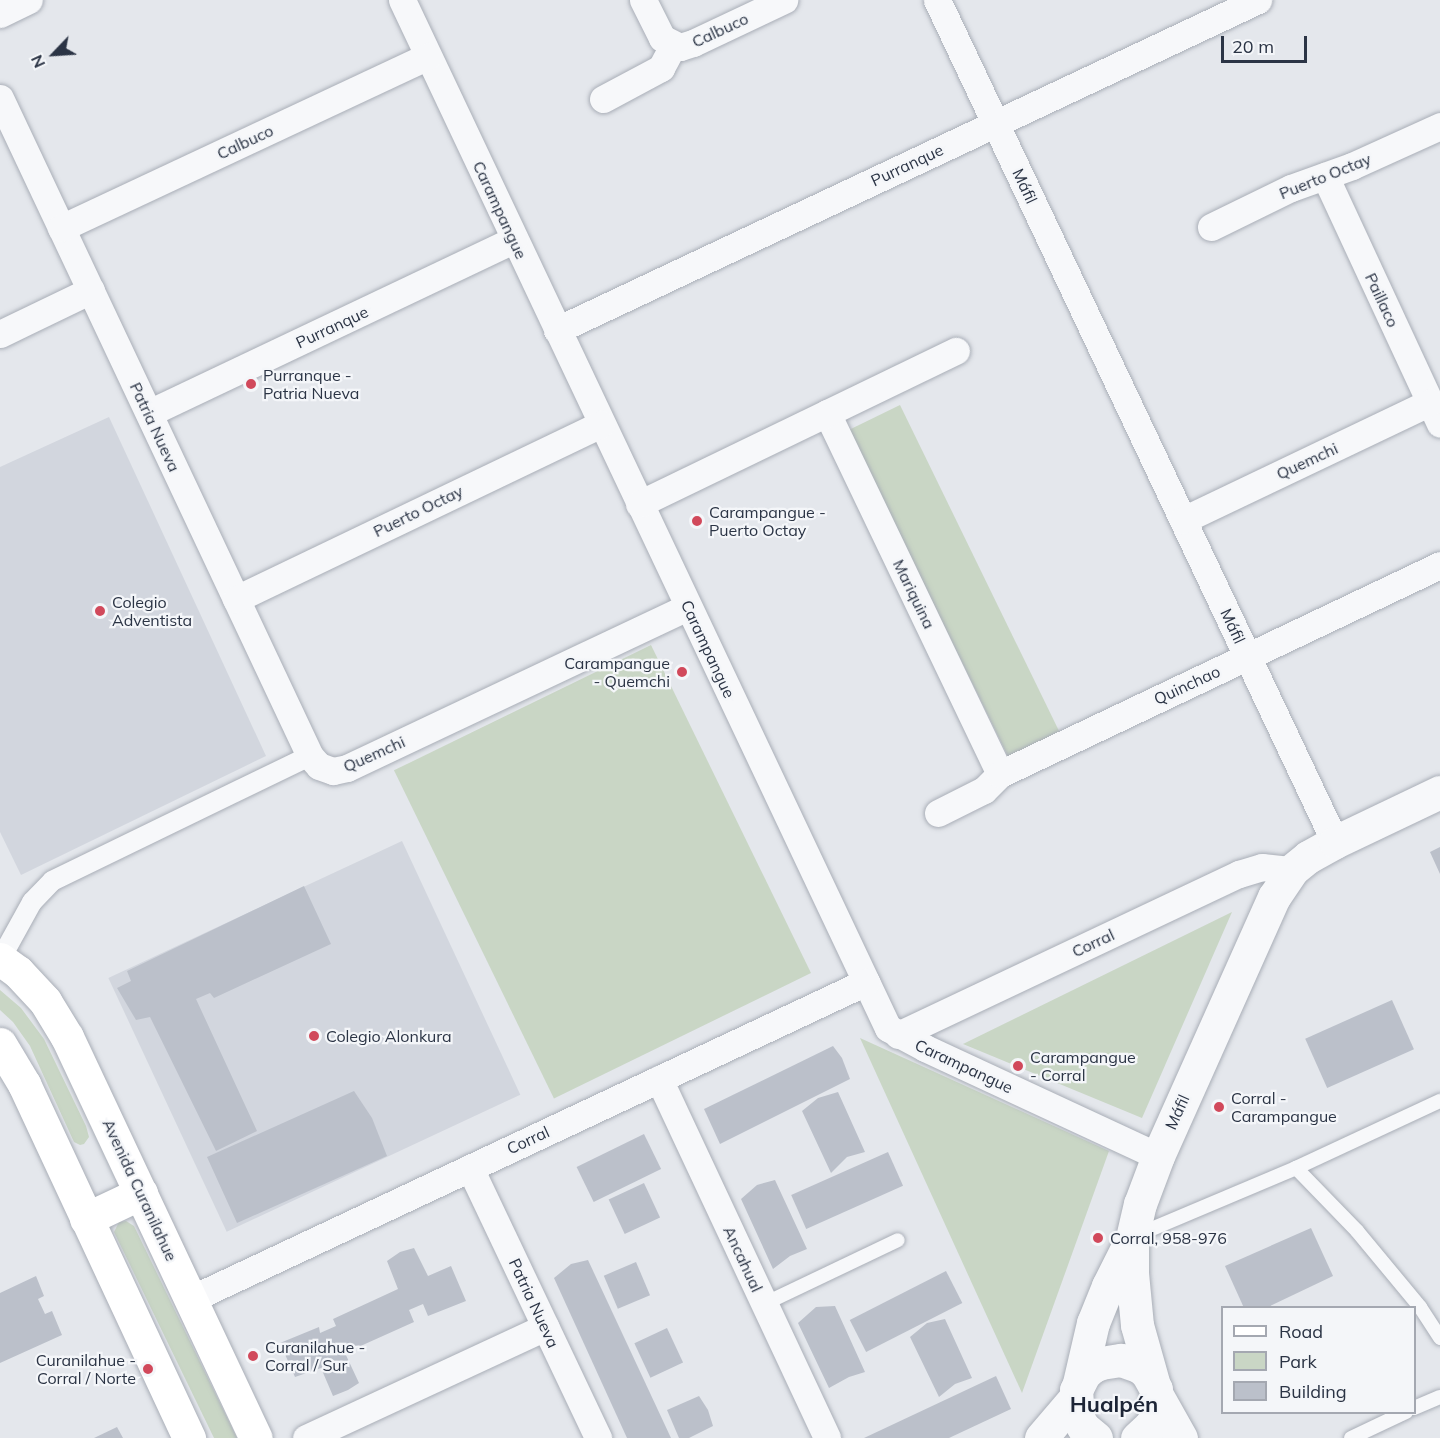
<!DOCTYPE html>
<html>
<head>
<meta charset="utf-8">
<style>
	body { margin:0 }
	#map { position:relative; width:1440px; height:1438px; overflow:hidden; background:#e4e7ec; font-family:Mulish,sans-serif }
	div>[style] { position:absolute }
	.built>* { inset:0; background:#d2d6de; transform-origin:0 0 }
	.green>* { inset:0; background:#c9d6c5; transform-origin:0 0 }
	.building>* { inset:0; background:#bbc0ca; transform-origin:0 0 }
	.roads { filter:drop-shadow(0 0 2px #a9aeb7) drop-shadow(0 0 2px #a9aeb7) }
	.service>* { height:14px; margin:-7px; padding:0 7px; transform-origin:7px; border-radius:7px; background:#f7f8fa }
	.pedestrian>* { height:20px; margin:-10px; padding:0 10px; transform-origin:10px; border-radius:10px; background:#f7f8fa }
	.minor>* { height:27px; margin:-13.5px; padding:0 13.5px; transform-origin:13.5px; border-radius:13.5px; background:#f7f8fa }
	.tertiary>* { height:33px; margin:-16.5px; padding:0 16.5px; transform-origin:16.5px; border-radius:16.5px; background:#f7f8fa }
	.secondary>* { height:33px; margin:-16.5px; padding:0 16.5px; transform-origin:16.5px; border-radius:16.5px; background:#fff }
	.dots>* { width:16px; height:16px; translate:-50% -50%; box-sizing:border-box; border:3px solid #f4f6f9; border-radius:50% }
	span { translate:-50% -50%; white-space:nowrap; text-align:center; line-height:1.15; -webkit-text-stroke:4.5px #f4f6f9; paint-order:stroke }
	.street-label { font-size:16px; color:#2b3445 }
	.poi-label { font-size:16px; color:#2b3445 }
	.left { translate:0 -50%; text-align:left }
	.right { translate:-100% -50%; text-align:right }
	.district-label { font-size:22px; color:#1d2536; font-weight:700 }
	.legend { position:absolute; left:1221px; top:1306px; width:195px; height:108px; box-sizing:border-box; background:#f4f6f9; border:2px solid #a4a8b1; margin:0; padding:8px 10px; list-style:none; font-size:18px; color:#2b3445 }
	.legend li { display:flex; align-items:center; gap:12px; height:30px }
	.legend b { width:30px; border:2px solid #a4a8b1 }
	.north { position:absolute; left:24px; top:24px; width:60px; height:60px; -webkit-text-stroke:4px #f4f6f9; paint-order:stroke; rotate:245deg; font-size:16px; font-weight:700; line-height:24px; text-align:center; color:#2b3445 }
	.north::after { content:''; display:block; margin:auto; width:21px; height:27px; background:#2b3445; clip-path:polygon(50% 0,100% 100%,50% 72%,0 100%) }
	.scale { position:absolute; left:1221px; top:36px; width:86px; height:27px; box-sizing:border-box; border:3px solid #2b3445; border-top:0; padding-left:8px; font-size:18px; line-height:21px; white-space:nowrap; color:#2b3445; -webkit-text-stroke:4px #f4f6f9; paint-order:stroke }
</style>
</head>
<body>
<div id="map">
	<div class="built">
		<i style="clip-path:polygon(109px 417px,266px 756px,21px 875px,0 832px,0 467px)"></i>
		<i style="left:402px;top:841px;width:280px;height:324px;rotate:65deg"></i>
	</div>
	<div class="green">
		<i style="left:900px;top:405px;width:370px;height:57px;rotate:64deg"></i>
		<i style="left:651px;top:645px;width:365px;height:286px;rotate:64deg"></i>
		<i style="clip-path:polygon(1232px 912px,1142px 1118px,963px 1044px)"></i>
		<i style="clip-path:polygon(0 990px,21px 1008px,44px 1039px,86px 1126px,89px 1137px,84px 1144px,80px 1145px,74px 1142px,30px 1046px,13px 1022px,0 1010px)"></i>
		<i style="clip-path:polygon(860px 1038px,1109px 1151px,1022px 1393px)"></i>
		<i style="clip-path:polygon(126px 1221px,134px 1226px,237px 1438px,214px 1438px,114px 1232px,119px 1222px)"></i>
	</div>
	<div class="building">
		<i style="clip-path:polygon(1440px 847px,1440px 874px,1430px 852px)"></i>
		<i style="clip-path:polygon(304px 886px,331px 944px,214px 998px,210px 993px,196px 999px,257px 1131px,216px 1151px,150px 1017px,136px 1020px,117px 988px,131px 981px,127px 971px)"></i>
		<i style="left:1392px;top:1000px;width:54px;height:95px;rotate:66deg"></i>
		<i style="clip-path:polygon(833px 1046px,842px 1058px,850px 1079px,720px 1144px,704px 1109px)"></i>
		<i style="clip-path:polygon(354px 1091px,372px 1118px,387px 1156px,237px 1223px,207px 1157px)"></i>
		<i style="clip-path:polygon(838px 1092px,865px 1152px,847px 1157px,831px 1173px,802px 1111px,818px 1098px)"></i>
		<i style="left:644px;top:1134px;width:39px;height:75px;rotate:64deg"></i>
		<i style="left:888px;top:1152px;width:37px;height:106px;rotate:66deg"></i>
		<i style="clip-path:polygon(775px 1180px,807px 1249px,790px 1256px,773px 1269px,741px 1199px,757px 1185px)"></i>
		<i style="left:644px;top:1183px;width:38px;height:39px;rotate:65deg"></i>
		<i style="clip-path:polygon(1311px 1228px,1333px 1276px,1266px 1308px,1244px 1308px,1225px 1266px)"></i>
		<i style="clip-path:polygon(414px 1248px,428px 1276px,451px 1266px,466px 1301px,428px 1316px,423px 1304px,409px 1310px,414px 1322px,345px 1353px,359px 1383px,348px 1390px,333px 1396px,321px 1368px,295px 1377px,280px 1343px,319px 1327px,320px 1333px,336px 1326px,333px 1319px,398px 1289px,387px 1261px,400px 1252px)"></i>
		<i style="clip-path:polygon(588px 1260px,671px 1438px,627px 1438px,554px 1278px,571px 1264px)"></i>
		<i style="left:636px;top:1262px;width:36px;height:35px;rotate:67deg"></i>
		<i style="left:946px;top:1271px;width:36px;height:108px;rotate:63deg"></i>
		<i style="clip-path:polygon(36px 1276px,44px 1296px,38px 1299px,45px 1314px,52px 1311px,62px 1335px,0 1363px,0 1293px)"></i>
		<i style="clip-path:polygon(835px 1306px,865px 1372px,849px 1377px,829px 1388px,798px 1323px,816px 1307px)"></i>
		<i style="clip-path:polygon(945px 1319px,972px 1378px,955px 1384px,939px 1397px,910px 1337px,927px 1323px)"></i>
		<i style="left:667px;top:1328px;width:38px;height:36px;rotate:65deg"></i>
		<i style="clip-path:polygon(996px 1376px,1011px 1409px,949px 1438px,864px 1438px)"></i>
		<i style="clip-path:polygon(699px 1396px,708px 1410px,713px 1426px,689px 1438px,679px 1438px,667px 1410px)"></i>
		<i style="clip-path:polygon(117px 1427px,123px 1438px,94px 1438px)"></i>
	</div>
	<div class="roads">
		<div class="service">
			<i style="left:1296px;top:1168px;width:88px;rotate:45.9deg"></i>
			<i style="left:1357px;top:1231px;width:99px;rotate:50.3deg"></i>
			<i style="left:1420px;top:1307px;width:37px;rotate:57deg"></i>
			<i style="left:1135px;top:1236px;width:175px;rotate:-22.9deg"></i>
			<i style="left:1296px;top:1168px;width:159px;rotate:-25deg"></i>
			<i style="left:764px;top:1304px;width:148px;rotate:-25.5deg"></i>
			<i style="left:1414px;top:1408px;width:28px;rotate:-23deg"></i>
			<i style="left:1351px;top:1438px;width:61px;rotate:-25.3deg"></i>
		</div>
		<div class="pedestrian">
			<i style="left:0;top:960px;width:66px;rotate:-61.1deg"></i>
			<i style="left:32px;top:902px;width:29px;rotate:-46deg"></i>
			<i style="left:52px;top:881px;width:287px;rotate:-25.9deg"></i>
		</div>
		<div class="minor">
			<i style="left:402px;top:0;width:1137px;rotate:64.7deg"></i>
			<i style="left:888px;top:1028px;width:42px;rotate:28.4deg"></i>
			<i style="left:925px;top:1048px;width:257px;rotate:24.9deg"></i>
			<i style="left:643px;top:0;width:42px;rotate:63.4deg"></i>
			<i style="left:662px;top:38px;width:20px;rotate:27deg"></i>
			<i style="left:680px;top:47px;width:14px;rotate:-17deg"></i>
			<i style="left:693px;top:43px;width:101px;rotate:-25.3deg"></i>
			<i style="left:937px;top:0;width:931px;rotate:64.7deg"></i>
			<i style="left:0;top:14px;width:32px;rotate:-26deg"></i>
			<i style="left:0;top:98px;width:727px;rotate:64.77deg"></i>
			<i style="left:310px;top:756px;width:13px;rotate:48deg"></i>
			<i style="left:319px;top:766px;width:15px;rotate:20deg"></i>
			<i style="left:333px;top:771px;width:14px;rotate:-12deg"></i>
			<i style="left:347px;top:768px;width:377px;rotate:-25.3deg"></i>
			<i style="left:603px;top:99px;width:66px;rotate:-28.1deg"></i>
			<i style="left:661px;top:68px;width:26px;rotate:-62deg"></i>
			<i style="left:1325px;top:176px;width:273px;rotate:65.1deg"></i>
			<i style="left:1211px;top:227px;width:89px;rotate:-26deg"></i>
			<i style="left:1291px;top:188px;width:65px;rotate:-19.8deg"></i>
			<i style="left:1352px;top:166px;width:97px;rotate:-24.4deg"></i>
			<i style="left:61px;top:228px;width:405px;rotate:-25.1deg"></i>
			<i style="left:557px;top:330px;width:775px;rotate:-25.21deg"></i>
			<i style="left:0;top:334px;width:101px;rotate:-25.8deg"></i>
			<i style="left:149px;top:413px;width:404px;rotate:-25.4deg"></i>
			<i style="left:827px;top:413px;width:400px;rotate:64.4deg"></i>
			<i style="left:639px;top:504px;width:352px;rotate:-25.8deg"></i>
			<i style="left:1183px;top:520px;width:274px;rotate:-25.5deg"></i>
			<i style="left:236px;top:599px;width:405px;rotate:-25.6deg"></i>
			<i style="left:938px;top:813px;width:51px;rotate:-26.6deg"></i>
			<i style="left:984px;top:790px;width:23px;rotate:-45deg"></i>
			<i style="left:1000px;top:774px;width:487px;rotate:-25.4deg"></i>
			<i style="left:898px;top:1035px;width:377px;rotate:-25.3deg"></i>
			<i style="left:1239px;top:874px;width:24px;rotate:-17deg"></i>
			<i style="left:1262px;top:867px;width:30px;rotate:6deg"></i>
			<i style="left:659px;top:1079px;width:396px;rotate:64.9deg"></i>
			<i style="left:470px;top:1168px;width:299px;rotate:64.6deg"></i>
			<i style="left:191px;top:1299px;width:746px;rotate:-25.16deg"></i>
			<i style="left:306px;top:1438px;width:264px;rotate:-24.9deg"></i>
		</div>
		<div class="tertiary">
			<i style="left:1153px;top:1382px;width:59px;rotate:-105.7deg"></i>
			<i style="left:1137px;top:1325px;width:52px;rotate:-95.5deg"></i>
			<i style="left:1132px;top:1273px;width:35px;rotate:-90deg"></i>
			<i style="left:1132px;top:1238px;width:35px;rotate:-77deg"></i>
			<i style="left:1140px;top:1204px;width:51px;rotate:-69.4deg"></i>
			<i style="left:1158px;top:1156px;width:284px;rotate:-65.9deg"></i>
			<i style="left:1274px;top:897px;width:32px;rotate:-56deg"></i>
			<i style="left:1292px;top:870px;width:21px;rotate:-39deg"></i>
			<i style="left:1308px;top:857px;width:31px;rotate:-29deg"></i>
			<i style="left:1335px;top:842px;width:116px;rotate:-25.5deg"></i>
			<i style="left:1079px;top:1383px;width:62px;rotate:-76.9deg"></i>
			<i style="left:1093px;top:1323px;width:40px;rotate:-68deg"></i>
			<i style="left:1108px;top:1286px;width:49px;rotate:-63.4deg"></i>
			<i style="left:1158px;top:1397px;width:47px;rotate:60.7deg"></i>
			<i style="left:1041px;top:1438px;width:52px;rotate:-49.6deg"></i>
			<i style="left:1096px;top:1438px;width:17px;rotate:-140deg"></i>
			<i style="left:1083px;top:1427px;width:10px;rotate:-119deg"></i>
			<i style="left:1078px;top:1418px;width:28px;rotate:-94deg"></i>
			<i style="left:1076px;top:1390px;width:18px;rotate:-63deg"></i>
			<i style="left:1084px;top:1374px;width:11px;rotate:-41deg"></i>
			<i style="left:1092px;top:1367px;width:10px;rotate:-24deg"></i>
			<i style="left:1101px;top:1363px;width:20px;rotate:-9deg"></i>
			<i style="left:1121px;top:1360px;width:20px;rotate:20deg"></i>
			<i style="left:1140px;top:1367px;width:9px;rotate:41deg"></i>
			<i style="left:1147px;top:1373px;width:18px;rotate:61deg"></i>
			<i style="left:1156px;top:1389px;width:27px;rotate:90deg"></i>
			<i style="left:1156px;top:1416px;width:10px;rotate:119deg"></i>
			<i style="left:1151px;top:1425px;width:19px;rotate:137deg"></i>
		</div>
		<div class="secondary">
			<i style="left:0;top:959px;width:22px;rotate:36deg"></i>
			<i style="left:18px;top:972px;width:40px;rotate:47deg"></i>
			<i style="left:45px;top:1001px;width:42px;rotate:58.6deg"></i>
			<i style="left:67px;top:1037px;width:443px;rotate:64.8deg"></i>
			<i style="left:0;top:1044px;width:47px;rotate:59deg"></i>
			<i style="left:24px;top:1084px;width:391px;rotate:65deg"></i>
			<i style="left:86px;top:1219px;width:61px;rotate:-25.3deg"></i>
		</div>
	</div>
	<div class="dots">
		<i style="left:251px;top:384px;background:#d1495b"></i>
		<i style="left:697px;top:521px;background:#d1495b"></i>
		<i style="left:100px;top:611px;background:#d1495b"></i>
		<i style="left:682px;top:672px;background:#d1495b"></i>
		<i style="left:314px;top:1036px;background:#d1495b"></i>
		<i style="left:1018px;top:1066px;background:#d1495b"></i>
		<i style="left:1219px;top:1107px;background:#d1495b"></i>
		<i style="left:1098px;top:1238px;background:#d1495b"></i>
		<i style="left:253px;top:1356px;background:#d1495b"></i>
		<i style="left:148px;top:1369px;background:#d1495b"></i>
	</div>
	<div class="street-label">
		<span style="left:720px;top:30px;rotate:-25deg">Calbuco</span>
		<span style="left:245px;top:142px;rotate:-25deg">Calbuco</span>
		<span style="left:907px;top:165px;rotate:-25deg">Purranque</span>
		<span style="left:1325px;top:176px;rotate:-22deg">Puerto Octay</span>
		<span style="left:1025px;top:186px;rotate:65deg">Máfil</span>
		<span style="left:500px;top:210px;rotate:65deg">Carampangue</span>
		<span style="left:1382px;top:300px;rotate:65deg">Paillaco</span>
		<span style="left:332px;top:327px;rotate:-25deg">Purranque</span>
		<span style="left:155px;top:427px;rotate:65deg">Patria Nueva</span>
		<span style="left:1307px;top:461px;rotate:-25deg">Quemchi</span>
		<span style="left:418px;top:511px;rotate:-26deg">Puerto Octay</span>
		<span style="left:914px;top:594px;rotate:64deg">Mariquina</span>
		<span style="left:1233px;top:626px;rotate:65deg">Máfil</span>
		<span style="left:708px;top:649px;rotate:65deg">Carampangue</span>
		<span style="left:1187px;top:685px;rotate:-25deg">Quinchao</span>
		<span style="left:374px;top:754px;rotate:-24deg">Quemchi</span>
		<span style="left:1093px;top:943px;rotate:-25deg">Corral</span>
		<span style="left:964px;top:1066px;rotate:25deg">Carampangue</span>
		<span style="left:1177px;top:1112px;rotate:-66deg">Máfil</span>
		<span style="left:528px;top:1140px;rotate:-25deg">Corral</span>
		<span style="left:140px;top:1190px;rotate:65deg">Avenida Curanilahue</span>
		<span style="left:743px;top:1259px;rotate:65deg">Ancahual</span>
		<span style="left:534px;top:1303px;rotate:65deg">Patria Nueva</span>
	</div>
	<div class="poi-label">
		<span class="left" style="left:263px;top:384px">Purranque -<br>Patria Nueva</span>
		<span class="left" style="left:709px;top:521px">Carampangue -<br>Puerto Octay</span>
		<span class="left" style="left:112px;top:611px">Colegio<br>Adventista</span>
		<span class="right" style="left:670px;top:672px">Carampangue<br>- Quemchi</span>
		<span class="left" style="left:326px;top:1036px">Colegio Alonkura</span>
		<span class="left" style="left:1030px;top:1066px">Carampangue<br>- Corral</span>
		<span class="left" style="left:1231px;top:1107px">Corral -<br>Carampangue</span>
		<span class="left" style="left:1110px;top:1238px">Corral, 958-976</span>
		<span class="left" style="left:265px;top:1356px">Curanilahue -<br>Corral / Sur</span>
		<span class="right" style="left:136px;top:1369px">Curanilahue -<br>Corral / Norte</span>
	</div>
	<div class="district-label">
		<span style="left:1114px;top:1405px">Hualpén</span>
	</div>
	<ul class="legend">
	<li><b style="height:8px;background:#fff"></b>Road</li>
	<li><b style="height:16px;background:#c9d6c5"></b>Park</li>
	<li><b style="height:16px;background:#bbc0ca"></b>Building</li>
	</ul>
	<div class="north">N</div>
	<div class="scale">20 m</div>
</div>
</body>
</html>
